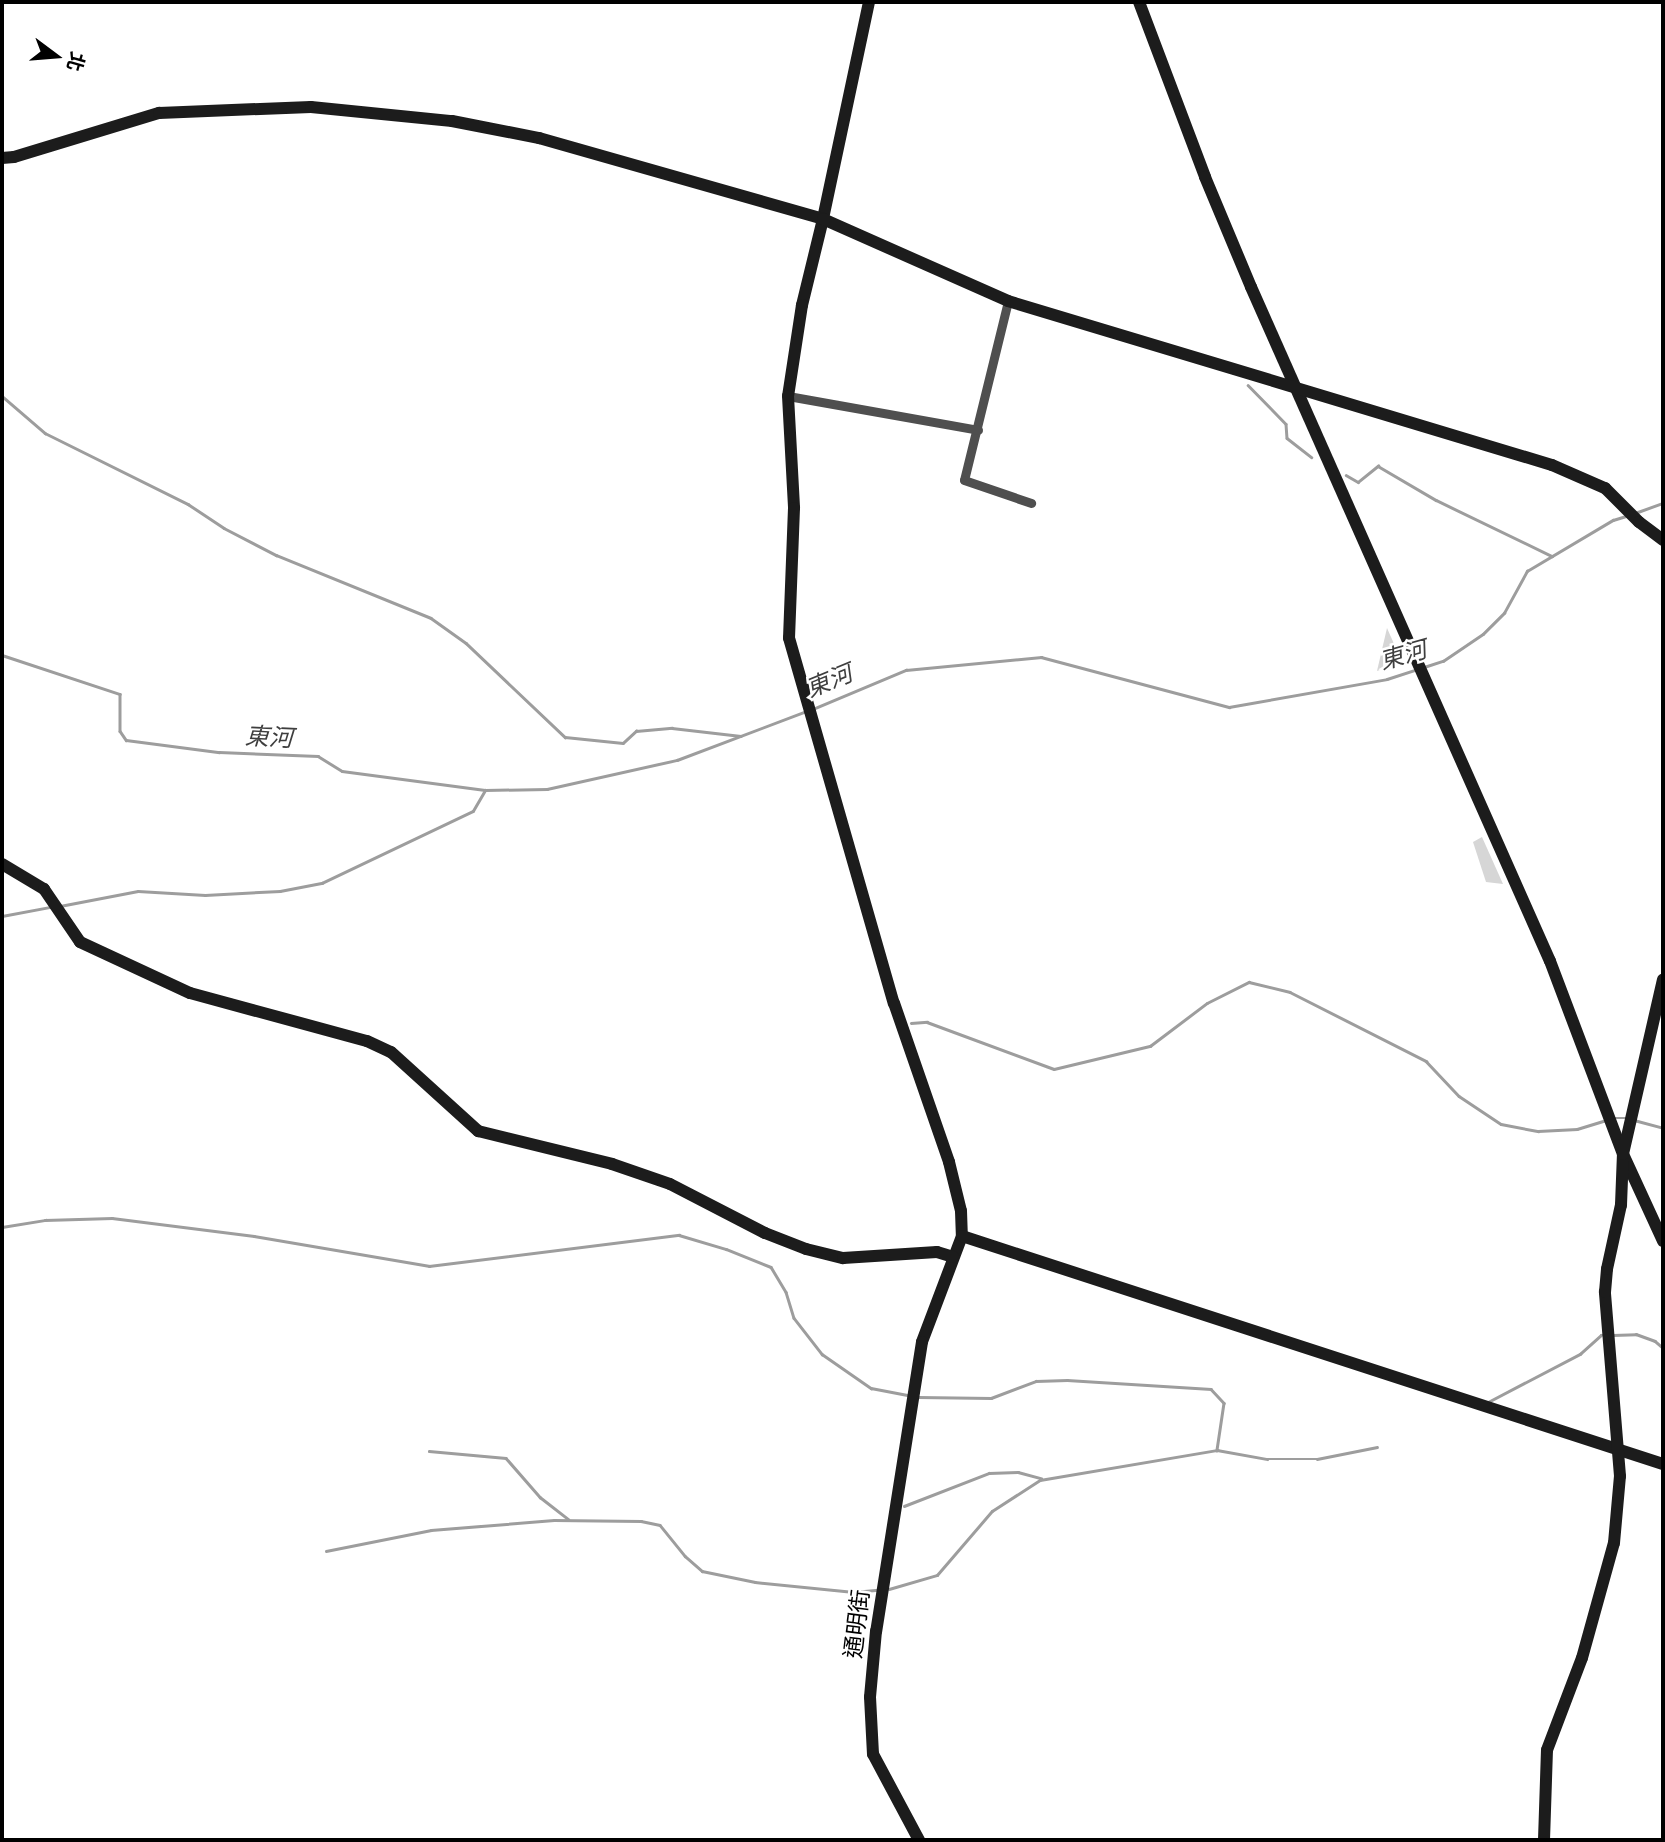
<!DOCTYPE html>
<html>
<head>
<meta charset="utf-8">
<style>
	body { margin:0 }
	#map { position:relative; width:1665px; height:1842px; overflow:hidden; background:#fff; font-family:"Public Sans","Noto Sans TC",sans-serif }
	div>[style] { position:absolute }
	.green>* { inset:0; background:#d6d6d6 }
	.stream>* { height:2.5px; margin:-1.25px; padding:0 1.25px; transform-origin:1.25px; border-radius:1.25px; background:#9d9d9d }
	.street>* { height:9px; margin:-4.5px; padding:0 4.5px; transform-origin:4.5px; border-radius:4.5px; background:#4f4f4f }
	.secondary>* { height:12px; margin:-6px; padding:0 6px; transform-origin:6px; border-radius:6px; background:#1c1c1c }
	span { translate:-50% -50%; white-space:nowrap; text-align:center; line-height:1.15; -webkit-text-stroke:5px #fff; paint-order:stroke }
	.street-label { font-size:23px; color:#000 }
	.water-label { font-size:24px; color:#3e3e3e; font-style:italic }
	.frame { position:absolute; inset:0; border:4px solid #000; pointer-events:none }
	.north { position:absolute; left:21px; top:21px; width:70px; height:70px; -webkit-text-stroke:5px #fff; paint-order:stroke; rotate:106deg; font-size:19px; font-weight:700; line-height:28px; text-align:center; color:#000 }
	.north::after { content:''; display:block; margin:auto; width:24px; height:32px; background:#000; clip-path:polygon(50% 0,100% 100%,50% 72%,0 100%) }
</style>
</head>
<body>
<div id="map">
	<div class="green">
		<i style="clip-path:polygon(1387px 628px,1402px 662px,1377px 671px)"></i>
		<i style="clip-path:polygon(1482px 837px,1503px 884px,1486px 882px,1473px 842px)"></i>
	</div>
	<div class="stream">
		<i style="left:1248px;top:385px;width:54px;rotate:45.7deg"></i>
		<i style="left:1286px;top:424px;width:14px;rotate:86deg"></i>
		<i style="left:1287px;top:438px;width:31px;rotate:38deg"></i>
		<i style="left:2px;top:396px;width:57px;rotate:40.7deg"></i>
		<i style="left:45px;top:433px;width:160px;rotate:26.4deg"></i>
		<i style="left:188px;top:504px;width:43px;rotate:33.7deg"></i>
		<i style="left:224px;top:528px;width:59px;rotate:27.4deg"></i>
		<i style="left:276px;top:555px;width:167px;rotate:22.1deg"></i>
		<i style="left:431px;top:618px;width:43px;rotate:35.5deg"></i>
		<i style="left:466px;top:643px;width:137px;rotate:43.5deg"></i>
		<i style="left:565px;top:737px;width:58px;rotate:5.9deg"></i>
		<i style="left:623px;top:743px;width:18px;rotate:-43deg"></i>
		<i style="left:636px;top:731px;width:36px;rotate:-5deg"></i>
		<i style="left:672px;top:728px;width:69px;rotate:6.6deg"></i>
		<i style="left:1346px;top:475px;width:14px;rotate:30deg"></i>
		<i style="left:1358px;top:482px;width:26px;rotate:-39deg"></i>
		<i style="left:1378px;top:466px;width:67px;rotate:30.4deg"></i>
		<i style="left:1436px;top:500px;width:129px;rotate:25.8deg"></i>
		<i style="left:1635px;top:513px;width:30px;rotate:-20deg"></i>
		<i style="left:2px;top:655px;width:124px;rotate:18.3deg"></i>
		<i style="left:120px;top:694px;width:37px;rotate:90deg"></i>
		<i style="left:120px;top:731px;width:11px;rotate:56deg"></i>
		<i style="left:126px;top:740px;width:94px;rotate:7.4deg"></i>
		<i style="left:219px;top:752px;width:99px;rotate:2.3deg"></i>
		<i style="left:318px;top:756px;width:28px;rotate:32deg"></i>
		<i style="left:342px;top:771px;width:144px;rotate:7.6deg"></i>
		<i style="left:485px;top:790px;width:62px;rotate:-0.9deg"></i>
		<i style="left:547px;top:789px;width:133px;rotate:-12.6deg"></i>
		<i style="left:677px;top:760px;width:139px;rotate:-20.7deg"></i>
		<i style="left:1424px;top:667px;width:20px;rotate:-18deg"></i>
		<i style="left:1443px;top:661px;width:48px;rotate:-34deg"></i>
		<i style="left:1483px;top:634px;width:30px;rotate:-45deg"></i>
		<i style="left:1504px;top:613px;width:48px;rotate:-61.3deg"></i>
		<i style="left:1527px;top:571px;width:100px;rotate:-30.7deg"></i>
		<i style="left:1613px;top:520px;width:14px;rotate:-17deg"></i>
		<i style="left:813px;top:709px;width:101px;rotate:-22.8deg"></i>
		<i style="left:906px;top:670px;width:136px;rotate:-5.5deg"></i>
		<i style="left:1041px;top:657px;width:195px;rotate:14.9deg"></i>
		<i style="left:1229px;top:707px;width:160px;rotate:-10deg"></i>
		<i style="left:1387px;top:679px;width:33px;rotate:-18deg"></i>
		<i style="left:60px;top:906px;width:79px;rotate:-10.9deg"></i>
		<i style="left:138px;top:891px;width:67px;rotate:3.4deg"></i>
		<i style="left:205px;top:895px;width:75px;rotate:-3.1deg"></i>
		<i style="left:280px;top:891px;width:43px;rotate:-10.8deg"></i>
		<i style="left:322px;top:883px;width:167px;rotate:-25.5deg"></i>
		<i style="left:473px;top:811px;width:24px;rotate:-60deg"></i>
		<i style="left:2px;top:916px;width:49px;rotate:-10.6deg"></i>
		<i style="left:911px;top:1023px;width:16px;rotate:-4deg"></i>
		<i style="left:927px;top:1022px;width:135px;rotate:20.3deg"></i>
		<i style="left:1054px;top:1069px;width:99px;rotate:-13.5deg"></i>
		<i style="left:1150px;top:1046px;width:71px;rotate:-37deg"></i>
		<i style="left:1207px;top:1003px;width:47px;rotate:-26.6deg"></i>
		<i style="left:1249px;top:982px;width:42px;rotate:13.7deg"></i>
		<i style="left:1290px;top:992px;width:153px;rotate:26.9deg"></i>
		<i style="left:1426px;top:1061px;width:48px;rotate:46.7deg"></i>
		<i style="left:1459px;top:1096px;width:50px;rotate:33.7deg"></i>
		<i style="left:1501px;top:1124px;width:38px;rotate:11deg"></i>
		<i style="left:1538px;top:1131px;width:39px;rotate:-3deg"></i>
		<i style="left:1577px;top:1129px;width:31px;rotate:-17deg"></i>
		<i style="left:1613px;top:1118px;width:14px"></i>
		<i style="left:1634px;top:1120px;width:30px;rotate:15deg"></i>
		<i style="left:2px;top:1227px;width:44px;rotate:-9.2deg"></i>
		<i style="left:45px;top:1220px;width:67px;rotate:-1.7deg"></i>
		<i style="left:112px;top:1218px;width:143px;rotate:7.2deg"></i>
		<i style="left:254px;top:1236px;width:178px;rotate:9.7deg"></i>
		<i style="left:429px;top:1266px;width:252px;rotate:-7.1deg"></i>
		<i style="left:679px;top:1235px;width:49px;rotate:16.6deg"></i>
		<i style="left:726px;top:1249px;width:48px;rotate:21.8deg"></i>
		<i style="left:771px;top:1267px;width:29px;rotate:59deg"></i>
		<i style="left:786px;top:1292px;width:27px;rotate:73deg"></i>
		<i style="left:794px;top:1318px;width:46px;rotate:52.1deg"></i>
		<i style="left:822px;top:1354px;width:60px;rotate:34.8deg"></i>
		<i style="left:871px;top:1388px;width:38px;rotate:11deg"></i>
		<i style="left:1613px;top:1335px;width:23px;rotate:-2deg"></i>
		<i style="left:1636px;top:1334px;width:20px;rotate:20deg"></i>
		<i style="left:1655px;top:1341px;width:11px;rotate:41deg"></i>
		<i style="left:918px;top:1397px;width:73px;rotate:0.8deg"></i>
		<i style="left:991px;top:1398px;width:48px;rotate:-20.7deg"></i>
		<i style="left:1036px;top:1381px;width:31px;rotate:-2deg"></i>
		<i style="left:1067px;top:1380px;width:144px;rotate:3.6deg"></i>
		<i style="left:1211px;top:1389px;width:19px;rotate:47deg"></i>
		<i style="left:1224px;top:1403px;width:48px;rotate:98.5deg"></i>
		<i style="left:1488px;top:1402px;width:104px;rotate:-27.6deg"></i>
		<i style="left:1580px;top:1354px;width:28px;rotate:-42deg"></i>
		<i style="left:1601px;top:1335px;width:5px"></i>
		<i style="left:429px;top:1451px;width:77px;rotate:5.2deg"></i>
		<i style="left:506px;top:1458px;width:52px;rotate:48.9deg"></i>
		<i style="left:540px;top:1497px;width:36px;rotate:38deg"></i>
		<i style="left:904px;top:1506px;width:91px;rotate:-21.2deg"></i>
		<i style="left:989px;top:1473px;width:29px;rotate:-2deg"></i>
		<i style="left:1018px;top:1472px;width:24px;rotate:15deg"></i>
		<i style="left:326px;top:1551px;width:107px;rotate:-11.3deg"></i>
		<i style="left:431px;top:1530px;width:123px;rotate:-4.6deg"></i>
		<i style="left:554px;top:1520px;width:87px;rotate:0.7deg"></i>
		<i style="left:641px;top:1521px;width:19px;rotate:12deg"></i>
		<i style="left:660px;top:1525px;width:40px;rotate:51deg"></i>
		<i style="left:685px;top:1556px;width:23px;rotate:41deg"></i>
		<i style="left:702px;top:1571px;width:54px;rotate:11.7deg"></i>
		<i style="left:755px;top:1582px;width:99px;rotate:5.8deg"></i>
		<i style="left:853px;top:1592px;width:25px;rotate:-5deg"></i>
		<i style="left:889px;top:1589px;width:50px;rotate:-16.3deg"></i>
		<i style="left:937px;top:1575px;width:84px;rotate:-49.3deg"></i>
		<i style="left:992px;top:1511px;width:57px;rotate:-32.9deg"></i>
		<i style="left:1040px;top:1480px;width:180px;rotate:-9.6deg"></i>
		<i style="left:1217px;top:1450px;width:51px;rotate:10.2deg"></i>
		<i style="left:1267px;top:1459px;width:50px"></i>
		<i style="left:1317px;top:1459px;width:61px;rotate:-11.3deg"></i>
	</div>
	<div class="street">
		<i style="left:1008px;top:301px;width:184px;rotate:103.8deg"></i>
		<i style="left:964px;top:480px;width:71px;rotate:18.9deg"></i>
		<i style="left:788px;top:396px;width:193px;rotate:10.1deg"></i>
	</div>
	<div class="secondary">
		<i style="left:869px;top:2px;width:222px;rotate:102deg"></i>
		<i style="left:823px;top:219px;width:89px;rotate:103.7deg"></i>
		<i style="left:802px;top:305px;width:92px;rotate:98.7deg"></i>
		<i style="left:788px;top:396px;width:112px;rotate:86.9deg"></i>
		<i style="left:794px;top:508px;width:130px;rotate:92.2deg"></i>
		<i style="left:789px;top:638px;width:380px;rotate:74deg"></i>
		<i style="left:894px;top:1003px;width:168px;rotate:70.9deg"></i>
		<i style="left:949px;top:1162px;width:50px;rotate:76.2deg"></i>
		<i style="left:961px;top:1211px;width:25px;rotate:88deg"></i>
		<i style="left:962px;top:1236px;width:113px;rotate:110.7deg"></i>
		<i style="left:922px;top:1342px;width:293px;rotate:99deg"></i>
		<i style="left:876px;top:1631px;width:66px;rotate:95.2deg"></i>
		<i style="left:870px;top:1697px;width:57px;rotate:87deg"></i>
		<i style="left:873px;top:1754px;width:98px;rotate:61.9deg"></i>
		<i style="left:1139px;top:2px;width:187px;rotate:69.3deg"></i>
		<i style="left:1205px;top:177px;width:119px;rotate:67.3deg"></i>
		<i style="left:1251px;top:287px;width:737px;rotate:66.08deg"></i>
		<i style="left:1550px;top:961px;width:206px;rotate:69.3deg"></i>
		<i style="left:1623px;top:1154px;width:96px;rotate:65.3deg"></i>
		<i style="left:2px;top:158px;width:12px;rotate:-5deg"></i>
		<i style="left:14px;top:157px;width:152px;rotate:-16.9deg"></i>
		<i style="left:159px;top:113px;width:152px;rotate:-2.3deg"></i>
		<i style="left:311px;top:107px;width:142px;rotate:5.7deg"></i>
		<i style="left:452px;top:121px;width:89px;rotate:11.1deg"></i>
		<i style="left:539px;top:138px;width:295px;rotate:15.9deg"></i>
		<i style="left:823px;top:219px;width:202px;rotate:23.9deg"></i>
		<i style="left:1008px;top:301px;width:568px;rotate:16.78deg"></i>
		<i style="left:1552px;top:465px;width:58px;rotate:23.5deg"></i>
		<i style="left:1605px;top:488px;width:48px;rotate:45deg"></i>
		<i style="left:1639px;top:522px;width:30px;rotate:37deg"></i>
		<i style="left:2px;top:864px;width:49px;rotate:30.8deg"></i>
		<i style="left:44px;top:889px;width:64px;rotate:55.8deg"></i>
		<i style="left:80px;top:942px;width:121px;rotate:24.9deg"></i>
		<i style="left:190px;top:993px;width:183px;rotate:15.2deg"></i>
		<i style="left:367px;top:1041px;width:26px;rotate:25deg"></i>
		<i style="left:391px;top:1052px;width:118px;rotate:42.2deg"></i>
		<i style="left:478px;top:1131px;width:138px;rotate:13.8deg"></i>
		<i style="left:612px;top:1164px;width:61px;rotate:19deg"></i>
		<i style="left:670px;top:1184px;width:107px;rotate:27.3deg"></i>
		<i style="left:765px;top:1233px;width:44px;rotate:21.3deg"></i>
		<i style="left:806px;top:1249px;width:38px;rotate:14deg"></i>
		<i style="left:843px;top:1258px;width:94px;rotate:-3.7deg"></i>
		<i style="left:937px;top:1252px;width:17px;rotate:17deg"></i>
		<i style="left:962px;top:1236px;width:737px;rotate:18.02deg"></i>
		<i style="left:1544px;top:1840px;width:90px;rotate:-88.1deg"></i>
		<i style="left:1547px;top:1750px;width:98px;rotate:-69.2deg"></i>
		<i style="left:1582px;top:1658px;width:119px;rotate:-74.5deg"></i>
		<i style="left:1614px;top:1543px;width:67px;rotate:-84.9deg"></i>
		<i style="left:1620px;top:1476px;width:185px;rotate:-94.7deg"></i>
		<i style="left:1605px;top:1292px;width:23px;rotate:-85deg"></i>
		<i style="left:1607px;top:1269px;width:66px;rotate:-77.7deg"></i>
		<i style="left:1621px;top:1205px;width:51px;rotate:-87.8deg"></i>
		<i style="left:1623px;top:1154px;width:179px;rotate:-77.1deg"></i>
	</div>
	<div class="street-label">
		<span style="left:857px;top:1624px;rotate:-83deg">通明街</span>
	</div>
	<div class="water-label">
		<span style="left:1403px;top:655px;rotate:-16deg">東河</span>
		<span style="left:829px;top:681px;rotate:-22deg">東河</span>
		<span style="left:269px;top:737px;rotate:3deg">東河</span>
	</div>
	<div class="frame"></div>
	<div class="north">北</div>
</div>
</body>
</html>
